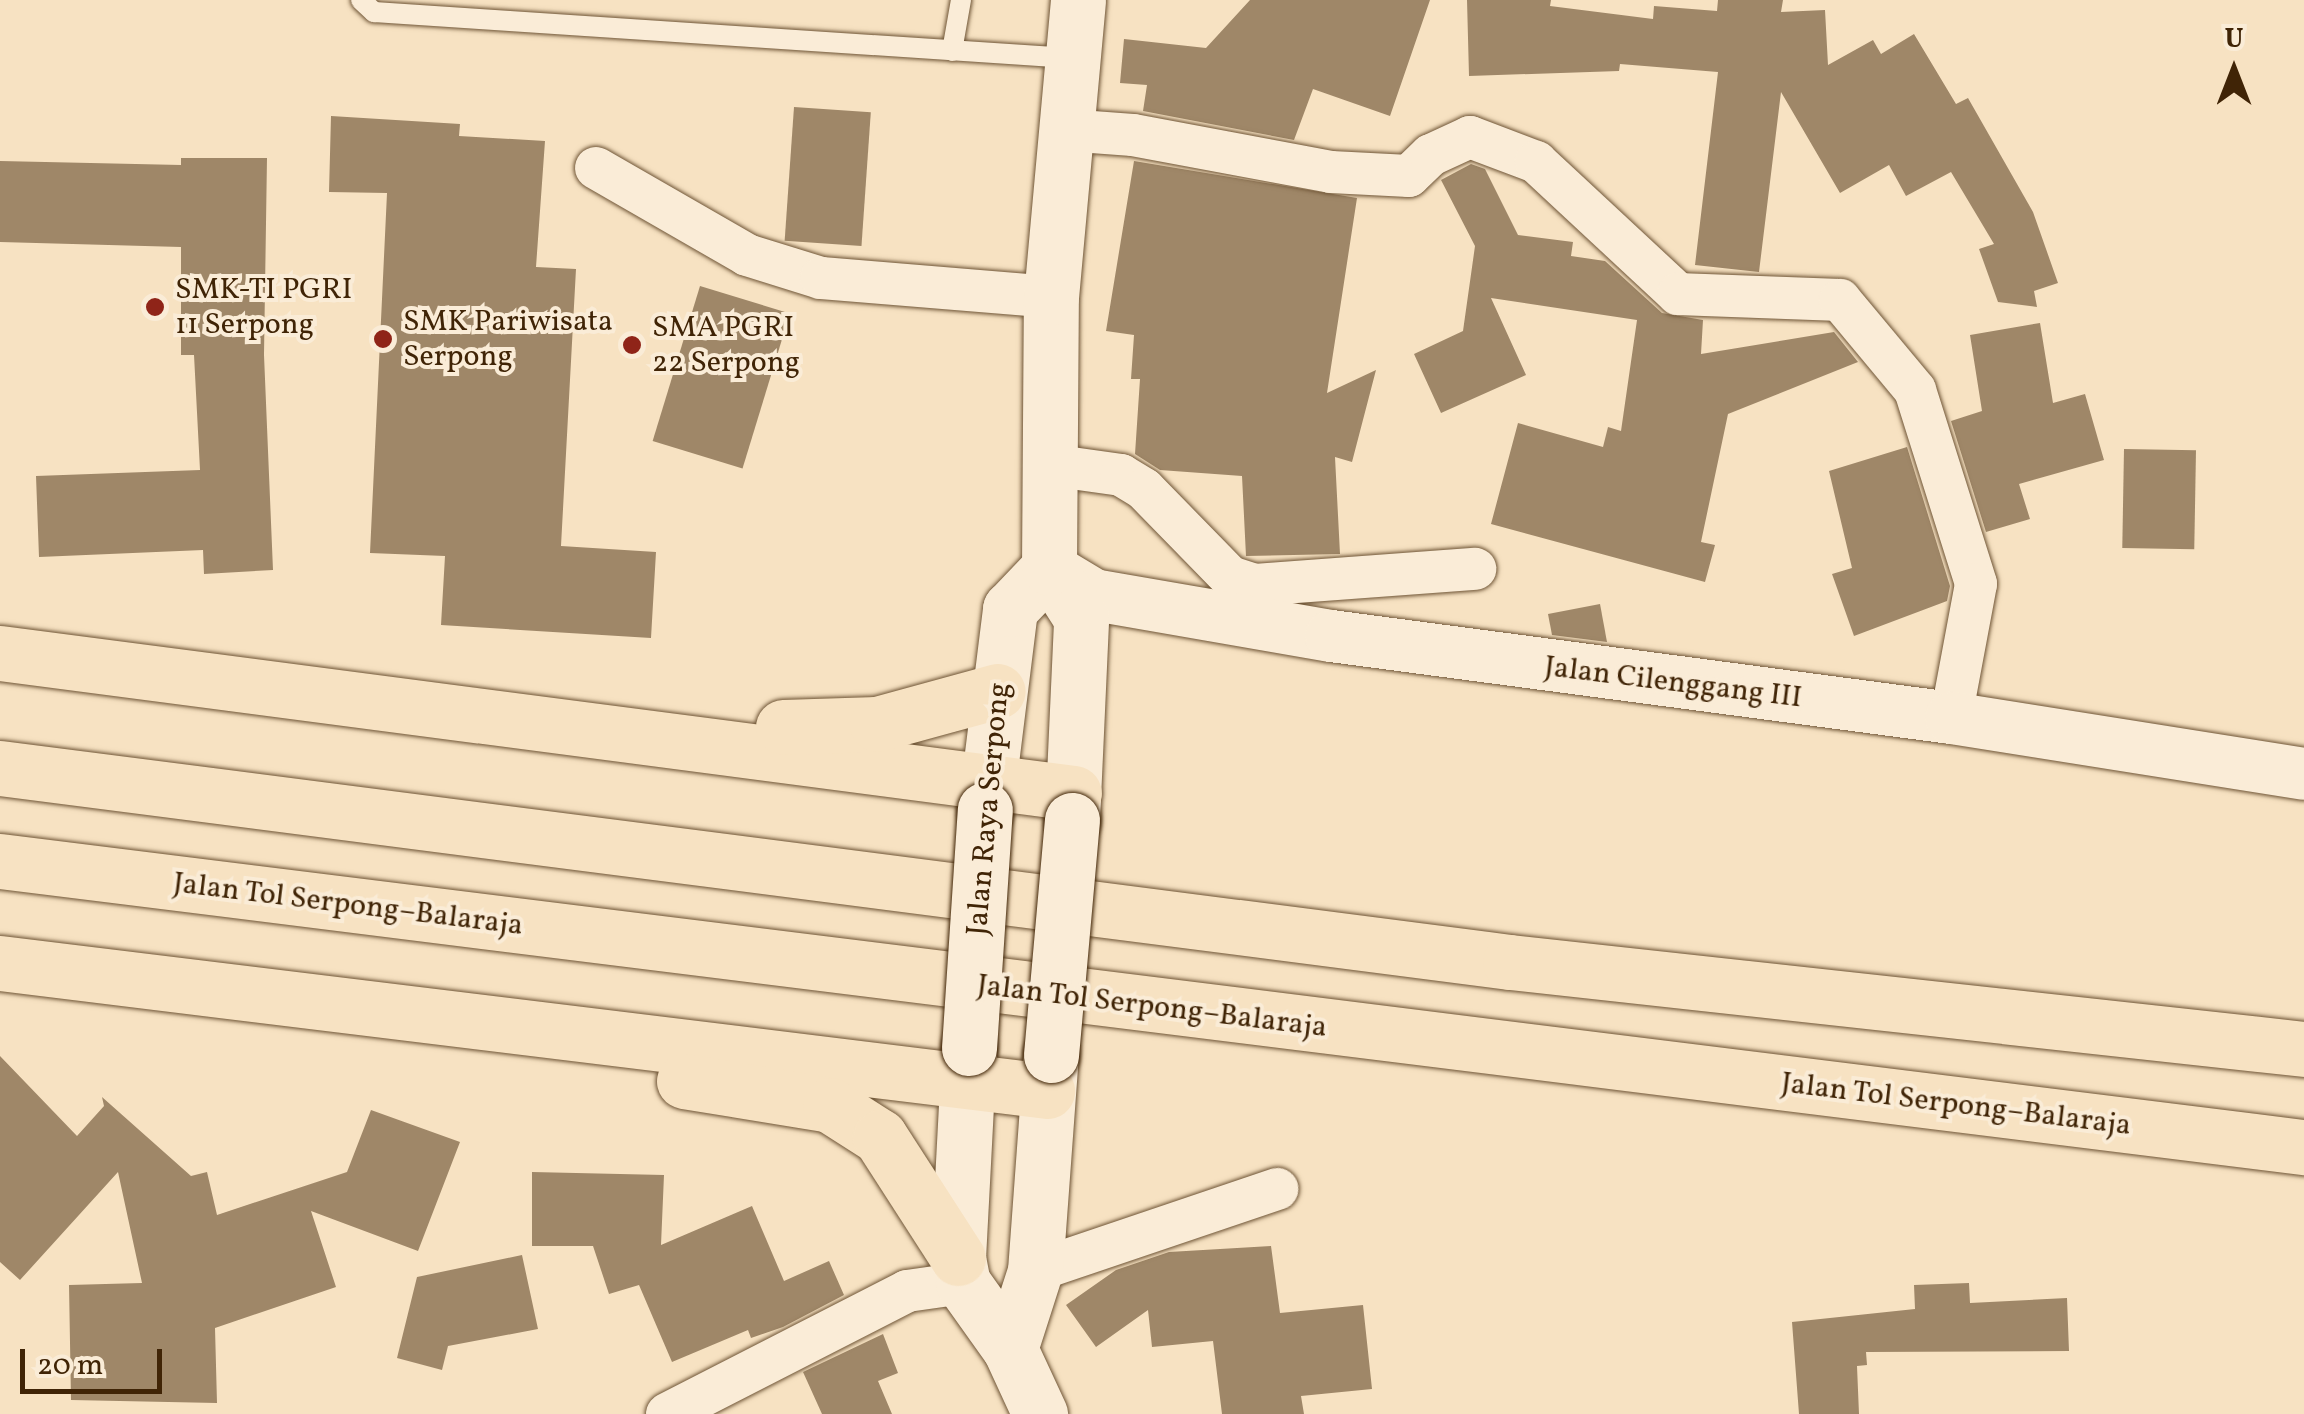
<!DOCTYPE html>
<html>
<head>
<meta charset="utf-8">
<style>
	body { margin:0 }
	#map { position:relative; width:2304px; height:1414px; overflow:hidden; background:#f7e2c2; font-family:Vollkorn,serif }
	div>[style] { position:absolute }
	.building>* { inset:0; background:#9f8768; transform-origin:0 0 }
	.roads { filter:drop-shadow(0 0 2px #6e5435) drop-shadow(0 0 2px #6e5435) }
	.service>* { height:20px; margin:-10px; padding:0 10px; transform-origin:10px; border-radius:10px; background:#faecd7 }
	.minor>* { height:42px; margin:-21px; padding:0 21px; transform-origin:21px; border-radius:21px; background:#faecd7 }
	.tertiary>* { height:52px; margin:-26px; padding:0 26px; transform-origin:26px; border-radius:26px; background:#faecd7 }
	.secondary>* { height:55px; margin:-27.5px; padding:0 27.5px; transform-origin:27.5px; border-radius:27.5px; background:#faecd7 }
	.motorway>* { height:55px; margin:-27.5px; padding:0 27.5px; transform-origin:27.5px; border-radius:27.5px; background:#f7e2c2 }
	.bridges { filter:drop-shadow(0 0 2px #402406) drop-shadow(0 0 2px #402406) }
	.secondary-bridge>* { height:55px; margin:-27.5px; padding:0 27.5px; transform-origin:27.5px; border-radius:27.5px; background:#faecd7 }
	.dots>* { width:28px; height:28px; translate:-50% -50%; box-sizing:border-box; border:5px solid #faecd7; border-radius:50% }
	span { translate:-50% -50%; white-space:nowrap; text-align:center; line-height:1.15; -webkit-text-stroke:8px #faecd7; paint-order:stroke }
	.poi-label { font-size:30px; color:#402406 }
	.left { translate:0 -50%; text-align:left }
	.street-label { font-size:30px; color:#402406 }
	.north { position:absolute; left:2184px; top:20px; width:100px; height:100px; -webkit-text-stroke:8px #faecd7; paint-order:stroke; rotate:0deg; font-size:28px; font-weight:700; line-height:40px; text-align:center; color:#402406 }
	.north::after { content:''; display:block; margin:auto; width:35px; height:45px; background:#402406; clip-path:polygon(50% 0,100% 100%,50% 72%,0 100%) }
	.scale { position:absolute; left:20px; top:1349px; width:142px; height:45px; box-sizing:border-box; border:5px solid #402406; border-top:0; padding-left:12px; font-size:30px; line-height:35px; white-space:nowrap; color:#402406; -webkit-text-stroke:8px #faecd7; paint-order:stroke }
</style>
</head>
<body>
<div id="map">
	<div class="building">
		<i style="clip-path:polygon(1250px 0,1430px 0,1390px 116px,1313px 89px,1294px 140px,1143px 111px,1147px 85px,1120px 83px,1124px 39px,1206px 48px)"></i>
		<i style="clip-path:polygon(1467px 0,1551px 0,1550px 6px,1653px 19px,1654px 6px,1717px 11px,1718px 0,1783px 0,1781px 12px,1825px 10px,1828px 65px,1873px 40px,1881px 54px,1914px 34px,1956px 104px,1968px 98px,2033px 212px,2058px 283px,2034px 291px,2037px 307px,1998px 302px,1979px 249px,1994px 244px,1951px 172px,1906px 196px,1889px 165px,1840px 193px,1781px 92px,1759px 272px,1695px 265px,1718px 72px,1620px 64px,1619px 71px,1469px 76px)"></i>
		<i style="left:794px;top:107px;width:77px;height:134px;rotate:4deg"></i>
		<i style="clip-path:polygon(331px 116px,460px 124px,459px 136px,545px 141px,536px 267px,576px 269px,561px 546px,656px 552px,651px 638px,441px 625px,445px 556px,370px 553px,387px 193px,329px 192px)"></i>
		<i style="clip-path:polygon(181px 158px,267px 158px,264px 355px,273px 570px,204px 574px,203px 550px,39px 557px,36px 476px,200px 470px,194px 355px,181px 355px,181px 247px,0 242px,0 161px,181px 165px)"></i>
		<i style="clip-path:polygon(1134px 161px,1357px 198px,1327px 393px,1376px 370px,1352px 462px,1335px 457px,1340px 554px,1246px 556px,1242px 476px,1160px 470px,1135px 454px,1140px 379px,1131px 379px,1134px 335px,1106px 331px)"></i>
		<i style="clip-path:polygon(1471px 164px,1485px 169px,1518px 235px,1573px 242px,1571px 256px,1605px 261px,1662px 313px,1703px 320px,1701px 354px,1834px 332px,1858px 362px,1728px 414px,1701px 542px,1715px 545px,1705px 582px,1491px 524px,1518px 423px,1603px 447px,1608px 427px,1621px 431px,1637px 320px,1491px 298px,1526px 375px,1441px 413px,1414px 354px,1463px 331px,1475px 246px,1441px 180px)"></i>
		<i style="left:700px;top:286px;width:94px;height:162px;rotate:17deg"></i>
		<i style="clip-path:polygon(2040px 323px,2053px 403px,2085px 394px,2104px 460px,2019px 484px,2030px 519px,1986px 532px,1951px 421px,1982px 411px,1970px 335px)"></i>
		<i style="clip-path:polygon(1907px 447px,1950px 586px,1947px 601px,1854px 636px,1832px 574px,1852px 568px,1829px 471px)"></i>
		<i style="left:2124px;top:449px;width:72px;height:99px;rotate:1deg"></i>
		<i style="clip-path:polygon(1600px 604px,1607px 642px,1552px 635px,1548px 614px)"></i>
		<i style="clip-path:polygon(0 1056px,77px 1136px,104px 1106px,102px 1097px,191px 1176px,207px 1172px,217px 1215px,347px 1172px,371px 1110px,460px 1142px,418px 1251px,311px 1211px,336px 1287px,215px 1328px,217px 1403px,71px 1400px,69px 1285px,142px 1283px,118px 1172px,20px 1280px,0 1262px)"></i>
		<i style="clip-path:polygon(532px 1172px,664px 1175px,661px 1245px,752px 1206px,784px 1281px,829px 1261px,844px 1295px,783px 1327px,751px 1338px,748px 1330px,672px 1362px,639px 1285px,609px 1294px,593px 1246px,532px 1246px)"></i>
		<i style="clip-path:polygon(1271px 1246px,1280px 1313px,1363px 1305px,1372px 1389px,1301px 1396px,1304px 1414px,1222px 1414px,1213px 1341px,1152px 1347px,1148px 1310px,1096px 1347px,1066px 1305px,1116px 1270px,1169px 1252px)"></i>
		<i style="clip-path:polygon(522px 1255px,538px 1329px,448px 1346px,442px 1370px,397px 1358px,417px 1277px)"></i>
		<i style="clip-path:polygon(1969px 1283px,1970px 1303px,2067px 1298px,2069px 1351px,1866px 1352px,1867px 1365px,1857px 1366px,1859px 1414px,1799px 1414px,1792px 1322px,1915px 1309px,1914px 1285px)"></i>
		<i style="clip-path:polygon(883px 1334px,898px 1373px,878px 1381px,892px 1414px,822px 1414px,803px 1372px)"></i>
	</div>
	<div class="roads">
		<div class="service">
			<i style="left:361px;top:0;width:18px;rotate:43deg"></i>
			<i style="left:374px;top:12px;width:697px;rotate:3.79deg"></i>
			<i style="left:952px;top:51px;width:52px;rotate:-80deg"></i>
		</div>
		<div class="minor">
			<i style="left:1065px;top:130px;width:68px;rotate:4.2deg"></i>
			<i style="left:1133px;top:135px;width:201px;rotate:10.6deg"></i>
			<i style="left:1331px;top:172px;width:78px;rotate:2.9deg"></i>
			<i style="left:1409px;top:176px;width:30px;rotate:-44deg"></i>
			<i style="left:1431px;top:155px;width:43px;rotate:-24.8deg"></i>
			<i style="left:1470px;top:137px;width:71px;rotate:20.7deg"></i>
			<i style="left:1536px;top:162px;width:194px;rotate:42.9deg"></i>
			<i style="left:1678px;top:294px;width:162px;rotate:2.1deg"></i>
			<i style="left:1840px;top:300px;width:117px;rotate:50.2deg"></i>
			<i style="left:1915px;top:390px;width:203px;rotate:72.5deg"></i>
			<i style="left:1976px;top:584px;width:136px;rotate:100.6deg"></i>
			<i style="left:596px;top:168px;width:174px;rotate:29.9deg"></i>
			<i style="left:747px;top:255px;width:77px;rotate:17.3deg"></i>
			<i style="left:821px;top:278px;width:231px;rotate:4.7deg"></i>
			<i style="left:1050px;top:465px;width:72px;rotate:8deg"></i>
			<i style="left:1121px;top:475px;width:27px;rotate:31deg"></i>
			<i style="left:1144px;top:489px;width:123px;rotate:45.7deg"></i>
			<i style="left:1230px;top:577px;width:26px;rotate:18deg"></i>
			<i style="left:1255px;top:585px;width:221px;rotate:-4.2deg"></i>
			<i style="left:1035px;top:1271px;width:256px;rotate:-18.7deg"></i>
			<i style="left:667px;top:1414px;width:270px;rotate:-27.1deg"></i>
			<i style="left:907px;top:1291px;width:57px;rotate:-8.1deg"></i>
		</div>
		<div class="tertiary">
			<i style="left:1049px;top:568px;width:52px;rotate:31deg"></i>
			<i style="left:1094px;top:595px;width:241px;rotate:9.8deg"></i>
			<i style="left:1331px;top:636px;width:625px;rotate:7.53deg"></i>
			<i style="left:1951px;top:718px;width:357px;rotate:9deg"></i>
		</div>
		<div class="secondary">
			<i style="left:985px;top:810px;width:203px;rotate:-82.9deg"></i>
			<i style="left:1010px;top:609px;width:57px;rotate:-46.4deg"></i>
			<i style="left:1072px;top:820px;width:202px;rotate:-87.4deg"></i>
			<i style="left:1081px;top:618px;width:59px;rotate:-122.6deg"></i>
			<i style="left:1049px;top:568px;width:271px;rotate:-89.6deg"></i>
			<i style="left:1051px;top:297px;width:298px;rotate:-84.8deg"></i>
			<i style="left:969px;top:1048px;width:210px;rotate:93deg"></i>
			<i style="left:958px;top:1258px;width:25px;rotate:79deg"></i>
			<i style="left:963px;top:1283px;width:81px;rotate:54.5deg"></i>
			<i style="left:1010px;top:1349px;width:72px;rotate:65.2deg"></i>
			<i style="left:1010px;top:1349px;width:82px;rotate:-72.2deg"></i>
			<i style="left:1035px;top:1271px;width:217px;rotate:-85.8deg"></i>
		</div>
		<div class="motorway">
			<i style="left:0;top:653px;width:1083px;rotate:7.43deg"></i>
			<i style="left:783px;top:727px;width:94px;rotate:-1.8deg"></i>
			<i style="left:877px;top:724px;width:125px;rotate:-15.3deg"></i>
			<i style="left:0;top:768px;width:1522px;rotate:7.32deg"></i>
			<i style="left:1510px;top:962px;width:799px;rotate:6.25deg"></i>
			<i style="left:0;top:861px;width:2322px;rotate:7.08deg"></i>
			<i style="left:0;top:963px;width:1055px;rotate:6.97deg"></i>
			<i style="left:684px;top:1081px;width:148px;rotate:9.3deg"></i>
			<i style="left:830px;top:1105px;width:59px;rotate:32.6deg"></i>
			<i style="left:880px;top:1137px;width:144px;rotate:57.2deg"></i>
		</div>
	</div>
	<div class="bridges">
		<div class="secondary-bridge">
			<i style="left:969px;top:1048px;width:239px;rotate:-86.2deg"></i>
			<i style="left:1051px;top:1055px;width:236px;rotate:-84.9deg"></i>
		</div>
	</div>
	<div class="dots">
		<i style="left:155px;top:307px;background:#8f2418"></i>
		<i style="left:383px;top:339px;background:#8f2418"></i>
		<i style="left:632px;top:345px;background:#8f2418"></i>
	</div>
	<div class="poi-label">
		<span class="left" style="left:175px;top:307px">SMK-TI PGRI<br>11 Serpong</span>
		<span class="left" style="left:403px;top:339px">SMK Pariwisata<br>Serpong</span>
		<span class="left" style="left:652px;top:345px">SMA PGRI<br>22 Serpong</span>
	</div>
	<div class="street-label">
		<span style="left:1673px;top:683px;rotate:7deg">Jalan Cilenggang III</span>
		<span style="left:989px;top:809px;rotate:-85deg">Jalan Raya Serpong</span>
		<span style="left:348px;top:905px;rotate:7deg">Jalan Tol Serpong–Balaraja</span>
		<span style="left:1152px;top:1007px;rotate:7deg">Jalan Tol Serpong–Balaraja</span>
		<span style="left:1956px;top:1105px;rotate:7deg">Jalan Tol Serpong–Balaraja</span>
	</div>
	<div class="north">U</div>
	<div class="scale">20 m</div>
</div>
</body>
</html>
